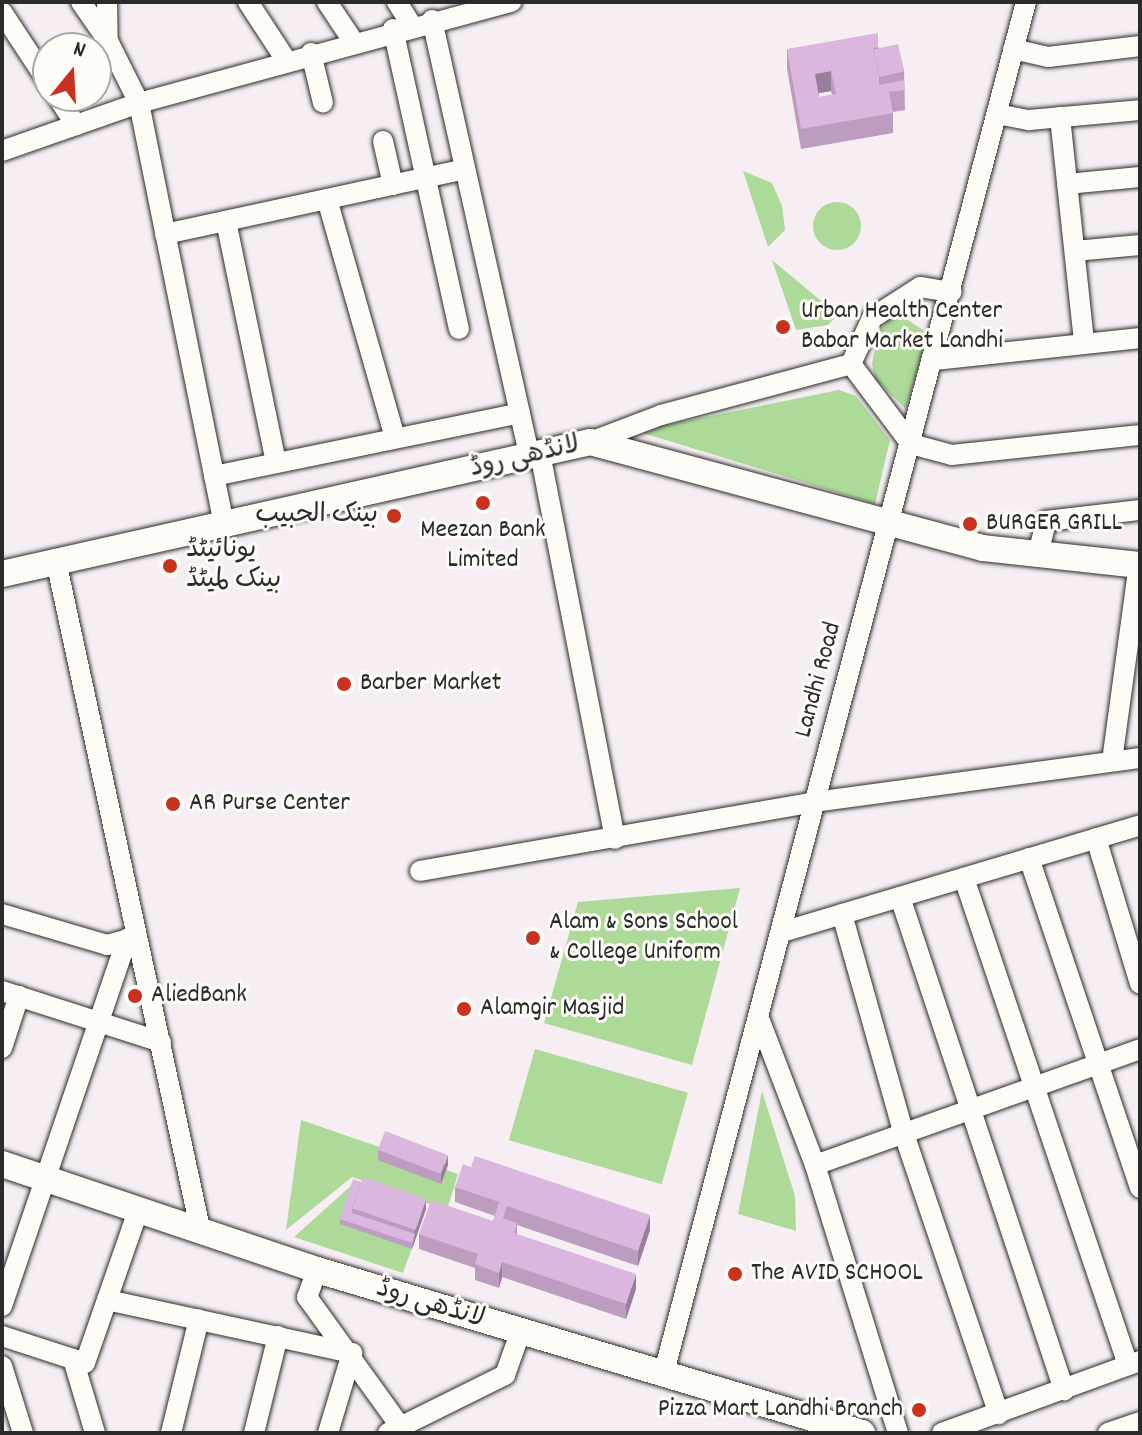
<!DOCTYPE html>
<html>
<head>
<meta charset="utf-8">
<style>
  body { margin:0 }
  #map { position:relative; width:1142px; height:1435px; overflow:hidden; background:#f6eef2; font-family:Dekko,"Playpen Sans Arabic",sans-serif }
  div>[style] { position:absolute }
  .green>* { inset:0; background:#adda99; transform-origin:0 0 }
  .round { border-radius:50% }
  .roads { filter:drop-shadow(0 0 2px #2b2b2b) drop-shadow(0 0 2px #2b2b2b) }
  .minor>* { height:20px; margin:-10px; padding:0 10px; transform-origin:10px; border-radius:10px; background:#fdfcf7 }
  .major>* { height:26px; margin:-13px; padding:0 13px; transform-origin:13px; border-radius:13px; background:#fdfcf7 }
  .wall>* { inset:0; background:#bc9dc0 }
  .shaded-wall>* { inset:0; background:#997f9c }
  .building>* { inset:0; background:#dbb6df; transform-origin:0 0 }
  .dots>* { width:22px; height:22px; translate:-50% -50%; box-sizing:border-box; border:4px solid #fdfcf7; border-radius:50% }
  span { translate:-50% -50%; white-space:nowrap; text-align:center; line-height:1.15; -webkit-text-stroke:6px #fdfcf7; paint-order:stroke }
  .poi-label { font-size:26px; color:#2b2b2b }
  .left { translate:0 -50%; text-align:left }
  .right { translate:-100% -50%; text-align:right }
  .street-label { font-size:26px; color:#2b2b2b }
  .frame { position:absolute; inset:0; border:4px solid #2b2b2b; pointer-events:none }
  .north { position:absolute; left:32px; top:32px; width:80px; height:80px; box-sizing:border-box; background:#fdfcf7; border:2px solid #a9a8a5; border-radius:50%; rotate:18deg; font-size:22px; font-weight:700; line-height:32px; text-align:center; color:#2b2b2b }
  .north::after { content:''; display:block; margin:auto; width:28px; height:36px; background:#c8321e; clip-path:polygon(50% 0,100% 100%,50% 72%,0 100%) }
</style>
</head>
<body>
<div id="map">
  <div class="green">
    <div style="clip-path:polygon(743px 171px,772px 183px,782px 206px,785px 230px,768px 247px)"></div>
    <div class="round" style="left:813px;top:202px;width:48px;height:48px"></div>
    <div style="clip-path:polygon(772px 260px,838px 315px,828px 325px,796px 330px)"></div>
    <div style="clip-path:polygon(895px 312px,928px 333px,906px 409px,875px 379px,872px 364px,878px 333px)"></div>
    <div style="clip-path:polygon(839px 390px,856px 396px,890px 440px,875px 504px,636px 431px)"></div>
    <div style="clip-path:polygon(740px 888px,692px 1065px,544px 1023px,578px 902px)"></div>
    <div style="left:535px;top:1049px;width:159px;height:95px;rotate:16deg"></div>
    <div style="clip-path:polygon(762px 1091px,795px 1196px,796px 1231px,738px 1214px)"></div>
    <div style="clip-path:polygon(301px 1120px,458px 1174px,447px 1210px,352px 1177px,286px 1230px)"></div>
    <div style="clip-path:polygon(353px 1184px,426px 1209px,403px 1273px,294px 1237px)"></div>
  </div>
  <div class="roads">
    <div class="minor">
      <div style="left:81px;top:2px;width:47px;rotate:55.3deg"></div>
      <div style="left:107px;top:2px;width:39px;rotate:89deg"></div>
      <div style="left:108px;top:41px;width:69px;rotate:63.4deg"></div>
      <div style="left:139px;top:103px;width:430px;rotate:78.6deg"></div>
      <div style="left:248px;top:2px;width:69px;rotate:56.8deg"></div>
      <div style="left:327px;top:2px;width:47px;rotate:56.3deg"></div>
      <div style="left:397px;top:2px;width:26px;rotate:58deg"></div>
      <div style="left:2px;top:12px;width:84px;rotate:56.7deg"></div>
      <div style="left:432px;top:20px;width:448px;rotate:77.4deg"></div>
      <div style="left:393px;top:29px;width:307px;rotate:77.6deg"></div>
      <div style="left:1013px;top:49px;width:36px;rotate:13deg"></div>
      <div style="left:1048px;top:57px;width:93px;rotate:-6.8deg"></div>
      <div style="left:311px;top:53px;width:51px;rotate:76.5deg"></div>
      <div style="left:57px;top:96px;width:35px;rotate:57deg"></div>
      <div style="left:997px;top:114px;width:33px;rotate:11deg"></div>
      <div style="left:1029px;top:120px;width:111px;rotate:-5.1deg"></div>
      <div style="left:1060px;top:117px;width:226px;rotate:83.9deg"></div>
      <div style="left:383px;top:141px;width:45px;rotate:77.2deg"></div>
      <div style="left:2px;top:151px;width:145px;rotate:-19.3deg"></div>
      <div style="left:139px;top:103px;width:386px;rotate:-15.2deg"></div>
      <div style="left:1067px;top:184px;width:73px;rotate:-5.5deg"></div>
      <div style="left:327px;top:199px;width:248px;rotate:74.1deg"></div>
      <div style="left:226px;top:221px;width:247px;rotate:78.3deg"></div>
      <div style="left:165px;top:234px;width:307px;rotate:-12.2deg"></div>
      <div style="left:1075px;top:251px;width:65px;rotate:-5.3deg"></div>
      <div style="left:935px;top:360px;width:206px;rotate:-6.1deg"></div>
      <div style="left:851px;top:364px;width:100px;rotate:53.1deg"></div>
      <div style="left:911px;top:444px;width:42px;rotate:15deg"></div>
      <div style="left:952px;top:455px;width:189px;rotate:-6.1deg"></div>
      <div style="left:590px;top:442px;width:76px;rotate:-20.8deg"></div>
      <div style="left:661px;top:415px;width:197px;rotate:-15deg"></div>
      <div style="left:851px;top:364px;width:51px;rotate:-65.5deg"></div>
      <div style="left:872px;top:318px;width:57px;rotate:-32.9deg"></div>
      <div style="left:920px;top:287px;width:32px;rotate:9deg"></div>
      <div style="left:540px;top:453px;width:393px;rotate:79deg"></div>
      <div style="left:214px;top:476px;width:312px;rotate:-11.6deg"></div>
      <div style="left:1038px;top:554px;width:34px;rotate:-76deg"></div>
      <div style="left:1046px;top:521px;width:95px;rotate:-6.7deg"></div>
      <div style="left:56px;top:561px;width:687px;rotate:77.82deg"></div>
      <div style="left:1112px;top:761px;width:198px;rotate:-82.2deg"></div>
      <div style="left:1096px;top:838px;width:152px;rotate:73.2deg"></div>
      <div style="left:1029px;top:858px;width:348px;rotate:71.4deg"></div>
      <div style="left:420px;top:871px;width:400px;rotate:-9.9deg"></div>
      <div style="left:814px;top:802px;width:329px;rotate:-7.7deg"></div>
      <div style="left:964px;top:878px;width:514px;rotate:71.39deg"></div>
      <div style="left:900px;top:897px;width:520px;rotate:71.6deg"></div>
      <div style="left:2px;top:914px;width:109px;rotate:16.4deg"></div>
      <div style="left:107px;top:945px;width:30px;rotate:-15deg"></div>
      <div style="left:842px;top:914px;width:225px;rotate:74.3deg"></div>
      <div style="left:903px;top:1131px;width:299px;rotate:71.3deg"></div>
      <div style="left:782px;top:932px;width:374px;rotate:-16.6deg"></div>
      <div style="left:2px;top:991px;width:167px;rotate:17.8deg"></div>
      <div style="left:760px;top:1021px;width:154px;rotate:69.1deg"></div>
      <div style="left:815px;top:1165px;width:281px;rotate:72.8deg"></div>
      <div style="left:2px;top:1048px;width:55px;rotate:-71.9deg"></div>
      <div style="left:815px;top:1165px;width:345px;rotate:-19.6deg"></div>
      <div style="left:317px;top:1270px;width:29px;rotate:110deg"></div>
      <div style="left:307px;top:1297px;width:168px;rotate:54.2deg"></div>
      <div style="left:107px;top:1300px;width:251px;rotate:12.2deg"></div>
      <div style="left:352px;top:1353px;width:84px;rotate:106.7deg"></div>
      <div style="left:2px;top:1306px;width:388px;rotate:-71.2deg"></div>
      <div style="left:2px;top:1336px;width:87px;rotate:18deg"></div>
      <div style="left:85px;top:1363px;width:161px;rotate:-70.8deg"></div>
      <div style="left:73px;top:1359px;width:77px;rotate:73.4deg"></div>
      <div style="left:2px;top:1366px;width:70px;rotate:72.6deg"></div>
      <div style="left:664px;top:1372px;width:1417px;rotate:-75.2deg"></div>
      <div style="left:171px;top:1433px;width:117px;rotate:-76.2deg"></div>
      <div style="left:254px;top:1433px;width:100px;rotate:-76.1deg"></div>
      <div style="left:388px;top:1433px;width:131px;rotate:-26.4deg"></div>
      <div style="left:505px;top:1375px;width:45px;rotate:-70.3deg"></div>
      <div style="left:942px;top:1433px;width:211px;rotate:-20deg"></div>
      <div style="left:1108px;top:1433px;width:34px;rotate:-19deg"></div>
    </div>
    <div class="major">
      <div style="left:2px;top:574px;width:603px;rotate:-12.65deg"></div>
      <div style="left:590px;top:442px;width:407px;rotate:15.1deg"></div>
      <div style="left:983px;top:548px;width:158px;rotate:6.2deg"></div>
      <div style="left:2px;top:1164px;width:332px;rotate:18.6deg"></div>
      <div style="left:317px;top:1270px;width:569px;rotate:16.65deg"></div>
    </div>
  </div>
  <div class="wall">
    <div style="clip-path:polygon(evenodd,878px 47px,904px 71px,905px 110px,893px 112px,893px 133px,801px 149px,787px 69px,787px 49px,878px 47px,831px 91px,832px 95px,819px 97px,819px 93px,831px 91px)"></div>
    <div style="clip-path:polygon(378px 1150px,448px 1165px,441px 1184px,378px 1160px)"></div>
    <div style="clip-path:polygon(361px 1182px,426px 1209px,412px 1249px,340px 1224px,340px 1219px)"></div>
    <div style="clip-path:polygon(455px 1187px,650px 1230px,638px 1266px,517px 1225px,517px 1234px,636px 1289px,626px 1319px,502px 1277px,499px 1288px,475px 1280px,475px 1268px,419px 1249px,419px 1234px,493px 1221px,495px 1216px,455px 1202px)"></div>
  </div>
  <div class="shaded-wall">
    <div style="clip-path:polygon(831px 71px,831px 91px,815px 94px,815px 74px)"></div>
    <div style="clip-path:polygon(448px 1155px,448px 1165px,441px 1184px,441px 1174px)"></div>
    <div style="clip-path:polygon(426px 1199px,426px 1209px,412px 1249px,415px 1229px)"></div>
    <div style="clip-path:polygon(650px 1215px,650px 1230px,638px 1266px,638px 1251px)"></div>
    <div style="clip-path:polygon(502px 1262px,502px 1277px,499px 1288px,499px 1273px)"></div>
    <div style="clip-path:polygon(636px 1274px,636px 1289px,626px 1319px,626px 1304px)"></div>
  </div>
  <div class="building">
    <div style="clip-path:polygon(evenodd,878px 33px,878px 47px,873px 48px,879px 75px,879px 85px,904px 80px,905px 90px,889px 92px,893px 113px,801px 129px,787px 49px,878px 33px,831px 71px,836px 94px,819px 97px,815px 74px,831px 71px)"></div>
    <div style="left:898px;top:44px;width:28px;height:25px;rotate:77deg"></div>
    <div style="left:385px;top:1131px;width:67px;height:20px;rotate:21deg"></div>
    <div style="clip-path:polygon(475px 1156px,650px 1215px,638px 1251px,507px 1206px,503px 1218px,517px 1223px,514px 1233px,636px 1274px,626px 1304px,502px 1262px,499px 1273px,475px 1264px,478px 1254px,419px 1234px,431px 1200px,493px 1221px,499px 1202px,455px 1187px,463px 1164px,471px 1167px)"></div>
    <div style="left:363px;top:1177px;width:67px;height:33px;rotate:19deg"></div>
    <div style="clip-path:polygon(353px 1179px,361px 1182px,352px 1208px,352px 1213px,415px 1234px,412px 1243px,340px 1219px)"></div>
  </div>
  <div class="dots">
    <div style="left:783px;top:327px;background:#c8321e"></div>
    <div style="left:483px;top:503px;background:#c8321e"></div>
    <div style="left:394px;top:516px;background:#c8321e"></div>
    <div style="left:970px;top:524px;background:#c8321e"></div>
    <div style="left:170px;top:566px;background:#c8321e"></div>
    <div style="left:344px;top:684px;background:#c8321e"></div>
    <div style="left:173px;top:804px;background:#c8321e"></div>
    <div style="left:533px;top:938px;background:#c8321e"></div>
    <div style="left:135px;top:996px;background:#c8321e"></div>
    <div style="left:464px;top:1009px;background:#c8321e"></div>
    <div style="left:735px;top:1274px;background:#c8321e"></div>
    <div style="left:919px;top:1410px;background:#c8321e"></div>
  </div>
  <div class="poi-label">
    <span class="left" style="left:801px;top:327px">Urban Health Center<br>Babar Market Landhi</span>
    <span class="right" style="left:378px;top:516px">بينک الحبيب</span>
    <span class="left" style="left:986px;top:524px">BURGER GRILL</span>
    <span style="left:483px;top:546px">Meezan Bank<br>Limited</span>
    <span class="left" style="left:186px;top:566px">یونائیٹڈ<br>بینک لمیٹڈ</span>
    <span class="left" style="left:360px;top:684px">Barber Market</span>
    <span class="left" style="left:189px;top:804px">AR Purse Center</span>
    <span class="left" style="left:549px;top:938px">Alam &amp; Sons School<br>&amp; College Uniform</span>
    <span class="left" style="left:151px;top:996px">AliedBank</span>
    <span class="left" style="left:480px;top:1009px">Alamgir Masjid</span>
    <span class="left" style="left:751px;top:1274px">The AVID SCHOOL</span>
    <span class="right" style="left:903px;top:1410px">Pizza Mart Landhi Branch</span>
  </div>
  <div class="street-label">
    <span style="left:525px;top:458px;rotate:-13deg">لانڈھی روڈ</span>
    <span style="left:819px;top:680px;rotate:-75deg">Landhi Road</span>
    <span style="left:430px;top:1305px;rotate:17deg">لانڈھی روڈ</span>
  </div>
  <div class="frame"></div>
  <div class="north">N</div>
</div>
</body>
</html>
